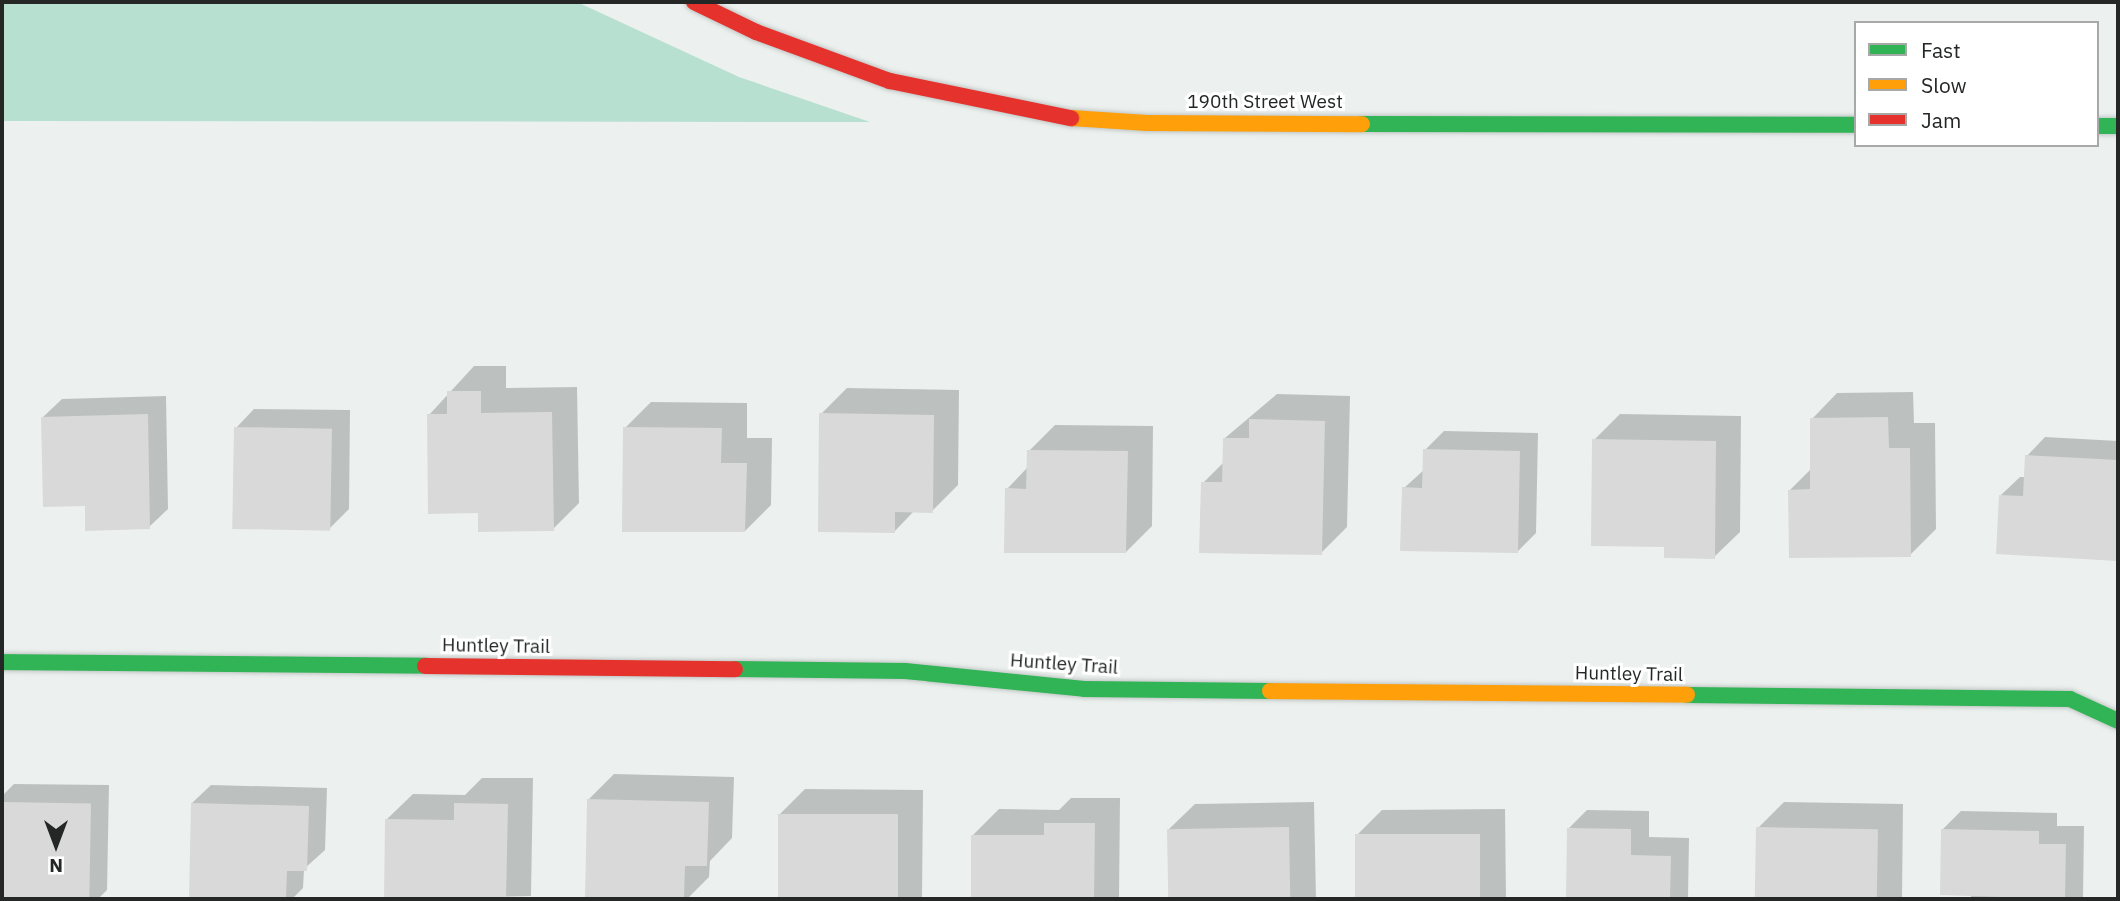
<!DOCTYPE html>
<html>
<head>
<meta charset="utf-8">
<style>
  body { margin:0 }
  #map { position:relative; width:2120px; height:901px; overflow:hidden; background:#ecf1ef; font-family:"IBM Plex Sans",sans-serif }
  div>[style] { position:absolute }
  .green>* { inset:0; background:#b7e0d1 }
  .shadow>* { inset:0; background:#0003 }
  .building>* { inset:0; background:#d8d9d8; transform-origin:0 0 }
  .roads { filter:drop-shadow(0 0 2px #c1c6c4) drop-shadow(0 0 2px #c1c6c4) }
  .fast>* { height:16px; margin:-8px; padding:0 8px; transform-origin:8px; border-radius:8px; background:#30b455 }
  .slow>* { height:16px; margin:-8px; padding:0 8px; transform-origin:8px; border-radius:8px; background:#ff9f0a }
  .jam>* { height:16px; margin:-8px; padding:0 8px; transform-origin:8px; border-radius:8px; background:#e5322d }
  span { translate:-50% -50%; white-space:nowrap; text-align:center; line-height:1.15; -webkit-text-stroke:6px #fff; paint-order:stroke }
  .street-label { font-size:19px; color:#242726 }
  .frame { position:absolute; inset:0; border:4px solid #242726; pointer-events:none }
  .legend { position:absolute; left:1854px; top:21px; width:245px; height:126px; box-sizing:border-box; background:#fff; border:2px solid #a7a9a8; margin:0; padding:9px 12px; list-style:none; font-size:21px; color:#242726 }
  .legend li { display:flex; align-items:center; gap:14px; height:35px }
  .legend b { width:35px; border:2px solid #a7a9a8 }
  .north { position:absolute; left:21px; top:810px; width:70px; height:70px; -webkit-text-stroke:5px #fff; paint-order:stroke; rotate:180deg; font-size:19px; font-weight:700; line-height:28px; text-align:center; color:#242726 }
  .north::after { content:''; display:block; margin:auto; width:24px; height:32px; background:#242726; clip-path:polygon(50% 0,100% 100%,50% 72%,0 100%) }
</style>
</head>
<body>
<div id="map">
  <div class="green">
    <div style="clip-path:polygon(2px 2px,577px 2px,739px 77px,870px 122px,2px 121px)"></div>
  </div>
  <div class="shadow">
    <div style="clip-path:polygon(474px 366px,506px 366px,506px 388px,577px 387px,579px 503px,553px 529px,479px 511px,429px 415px)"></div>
    <div style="clip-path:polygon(847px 388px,959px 390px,958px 485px,932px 511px,914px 511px,894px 532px,821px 414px)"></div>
    <div style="clip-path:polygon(1913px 392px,1914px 423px,1935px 423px,1936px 529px,1910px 555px,1790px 490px,1812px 468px,1812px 419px,1837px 393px)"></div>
    <div style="clip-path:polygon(1277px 394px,1350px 396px,1347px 527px,1321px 553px,1203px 483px,1224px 462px,1225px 438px)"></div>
    <div style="clip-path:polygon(166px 396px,168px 509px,149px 527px,86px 504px,43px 417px,62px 399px)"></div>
    <div style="clip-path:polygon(651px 402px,747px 403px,747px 438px,772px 438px,771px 505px,745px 531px,625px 428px)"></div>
    <div style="clip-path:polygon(254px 409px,350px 410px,349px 509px,330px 528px,236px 428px)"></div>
    <div style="clip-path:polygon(1620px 414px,1741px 416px,1740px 532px,1714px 557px,1665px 545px,1594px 440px)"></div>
    <div style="clip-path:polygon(1055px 425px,1153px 426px,1152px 526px,1126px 552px,1007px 489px,1028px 467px,1029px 451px)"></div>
    <div style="clip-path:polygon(1444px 431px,1538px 433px,1536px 533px,1517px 552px,1404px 488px,1425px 469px,1425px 450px)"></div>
    <div style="clip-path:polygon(2045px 437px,2118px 441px,2116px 559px,2001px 495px,2020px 477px,2026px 477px,2027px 456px)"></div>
    <div style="clip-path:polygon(614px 774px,734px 777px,732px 838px,710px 861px,709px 877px,687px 899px,587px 899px,588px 800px)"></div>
    <div style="clip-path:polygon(482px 778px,533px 778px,531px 896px,386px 899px,387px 819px,413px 794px,465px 795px)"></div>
    <div style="clip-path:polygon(14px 784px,109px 785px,107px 890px,98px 899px,2px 899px,2px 796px)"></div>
    <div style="clip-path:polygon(211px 785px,327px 788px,325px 850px,304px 869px,303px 888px,292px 899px,190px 899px,192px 803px)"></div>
    <div style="clip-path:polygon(805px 789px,923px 790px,922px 899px,779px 899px,780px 814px)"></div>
    <div style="clip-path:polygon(1071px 798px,1120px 798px,1119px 899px,972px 899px,973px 835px,999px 809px,1059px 810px)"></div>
    <div style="clip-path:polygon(1314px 802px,1316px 899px,1192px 899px,1169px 829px,1195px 804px)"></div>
    <div style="clip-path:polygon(1784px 802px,1903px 804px,1902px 899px,1779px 899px,1758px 828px)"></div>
    <div style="clip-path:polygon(1505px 809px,1506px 899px,1357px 899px,1356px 836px,1382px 810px)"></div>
    <div style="clip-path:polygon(1587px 810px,1649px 811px,1649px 837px,1689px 838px,1688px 899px,1567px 899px,1568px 829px)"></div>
    <div style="clip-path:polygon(1961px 811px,2057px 813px,2057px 826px,2084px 826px,2083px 899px,1972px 899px,1943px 829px)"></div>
  </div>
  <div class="building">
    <div style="clip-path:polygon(447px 391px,481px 391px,481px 413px,552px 412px,554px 531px,478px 532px,478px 513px,428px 514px,427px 414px,447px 414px)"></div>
    <div style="clip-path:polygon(819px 413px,934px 415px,933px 513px,895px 512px,895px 533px,818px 532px)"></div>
    <div style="clip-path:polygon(148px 414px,150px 529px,85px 531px,85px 506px,43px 507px,41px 417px)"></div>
    <div style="clip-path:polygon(1888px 417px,1889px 448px,1910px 448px,1911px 557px,1789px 558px,1788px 490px,1810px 489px,1810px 418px)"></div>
    <div style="clip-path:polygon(1249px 419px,1325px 421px,1322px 555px,1199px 553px,1201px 482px,1222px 482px,1223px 438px,1249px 438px)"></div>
    <div style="left:234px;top:427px;width:98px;height:102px;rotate:1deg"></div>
    <div style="clip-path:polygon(623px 427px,722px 428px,721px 463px,747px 463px,745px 532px,622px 532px)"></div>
    <div style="clip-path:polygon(1592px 439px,1716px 441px,1715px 559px,1664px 558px,1664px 547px,1591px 546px)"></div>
    <div style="clip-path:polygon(1423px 449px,1520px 451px,1518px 553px,1400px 551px,1402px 487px,1422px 488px)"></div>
    <div style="clip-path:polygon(1027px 450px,1128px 451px,1126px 553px,1004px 553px,1005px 488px,1026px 489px)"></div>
    <div style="clip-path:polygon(2025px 455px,2118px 460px,2117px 561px,1996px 554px,1999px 495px,2023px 496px)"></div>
    <div style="clip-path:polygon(587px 799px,709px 802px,707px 866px,685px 866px,684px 899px,585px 899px)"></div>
    <div style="left:2px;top:802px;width:89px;height:97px;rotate:1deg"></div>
    <div style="clip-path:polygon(191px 803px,309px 806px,307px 871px,287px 871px,286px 899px,189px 899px)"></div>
    <div style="clip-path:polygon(454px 803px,508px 804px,506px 899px,384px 899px,385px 819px,454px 820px)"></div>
    <div style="left:778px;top:814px;width:120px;height:85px"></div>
    <div style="clip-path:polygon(1044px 823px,1095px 823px,1094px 899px,971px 899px,971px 835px,1044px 835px)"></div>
    <div style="left:1289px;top:827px;width:72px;height:122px;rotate:89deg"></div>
    <div style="left:1756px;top:827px;width:122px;height:71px;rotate:1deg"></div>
    <div style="clip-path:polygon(1567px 828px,1631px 829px,1631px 855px,1671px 856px,1670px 899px,1566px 899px)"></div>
    <div style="clip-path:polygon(1941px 829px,2039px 831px,2039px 844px,2066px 844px,2065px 899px,1940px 895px)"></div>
    <div style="left:1480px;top:834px;width:65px;height:125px;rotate:90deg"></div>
  </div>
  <div class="roads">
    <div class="fast">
      <div style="left:1362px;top:124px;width:494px;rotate:0.1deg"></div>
      <div style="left:2097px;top:126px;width:21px"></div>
      <div style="left:2px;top:662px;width:423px;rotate:0.5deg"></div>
      <div style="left:735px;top:669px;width:170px;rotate:0.7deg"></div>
      <div style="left:905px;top:671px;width:180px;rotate:5.7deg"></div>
      <div style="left:1084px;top:689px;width:186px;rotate:0.6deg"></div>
      <div style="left:1687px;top:695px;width:383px;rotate:0.6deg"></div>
      <div style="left:2070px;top:699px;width:53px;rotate:24.6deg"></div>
    </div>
    <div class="slow">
      <div style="left:1071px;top:118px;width:76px;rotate:3.8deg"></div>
      <div style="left:1147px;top:123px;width:215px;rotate:0.3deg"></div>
      <div style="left:1270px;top:691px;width:417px;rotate:0.5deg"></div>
    </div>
    <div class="jam">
      <div style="left:694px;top:2px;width:69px;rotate:25.8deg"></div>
      <div style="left:756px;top:32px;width:143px;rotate:20.1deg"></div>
      <div style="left:890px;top:81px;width:185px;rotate:11.6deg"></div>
      <div style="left:425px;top:666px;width:310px;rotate:0.6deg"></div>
    </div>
  </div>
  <div class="street-label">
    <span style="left:1265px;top:102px">190th Street West</span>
    <span style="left:496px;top:646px;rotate:1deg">Huntley Trail</span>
    <span style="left:1064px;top:664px;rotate:4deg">Huntley Trail</span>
    <span style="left:1629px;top:674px;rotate:1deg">Huntley Trail</span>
  </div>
  <div class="frame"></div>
  <ul class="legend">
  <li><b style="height:9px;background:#30b455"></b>Fast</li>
  <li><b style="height:9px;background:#ff9f0a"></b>Slow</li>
  <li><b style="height:9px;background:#e5322d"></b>Jam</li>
  </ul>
  <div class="north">N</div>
</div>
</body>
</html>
